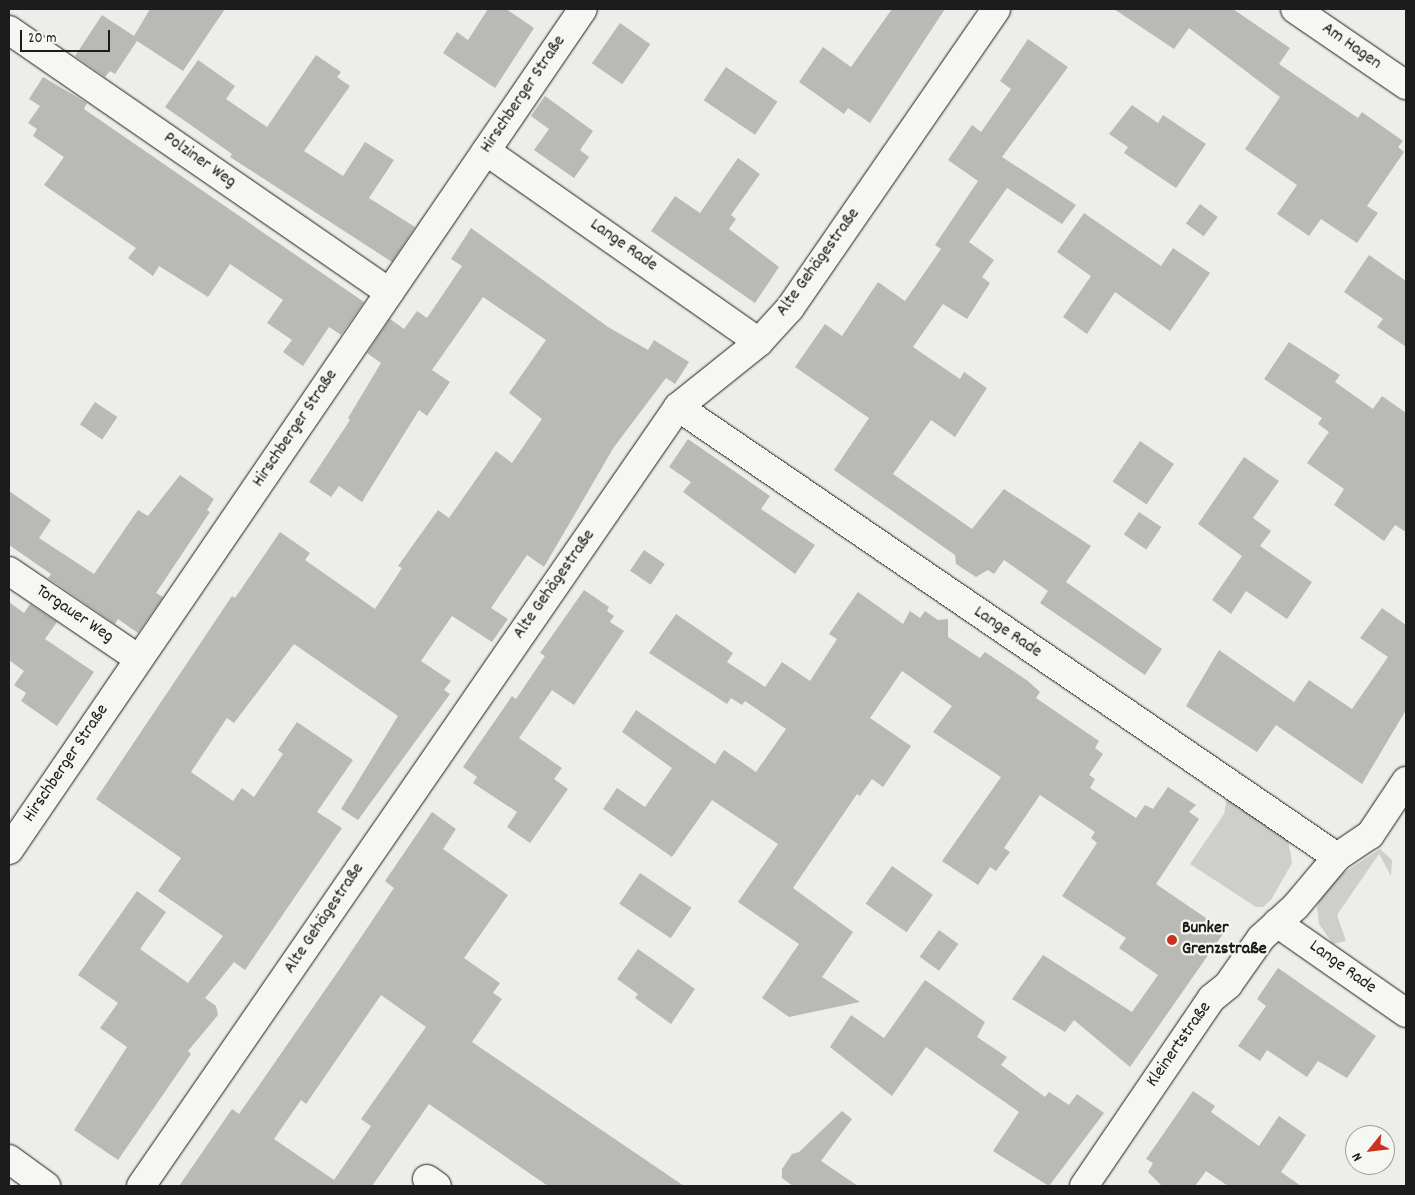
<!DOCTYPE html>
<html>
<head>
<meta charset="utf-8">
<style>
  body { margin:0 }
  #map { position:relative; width:1415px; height:1195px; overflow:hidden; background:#edede9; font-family:Dekko,sans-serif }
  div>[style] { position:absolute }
  .green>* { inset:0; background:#cececb }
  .building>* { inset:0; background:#b9b9b6; transform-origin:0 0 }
  .roads { filter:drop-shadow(0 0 1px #1c1c1c) drop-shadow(0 0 1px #1c1c1c) }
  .street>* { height:28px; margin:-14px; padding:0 14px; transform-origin:14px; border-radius:14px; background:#f6f6f2 }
  .secondary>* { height:28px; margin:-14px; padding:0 14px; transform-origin:14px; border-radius:14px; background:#f6f6f2 }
  .dots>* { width:14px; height:14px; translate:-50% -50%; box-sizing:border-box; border:2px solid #f6f6f2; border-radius:50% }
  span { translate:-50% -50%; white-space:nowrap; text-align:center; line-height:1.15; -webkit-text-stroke:4.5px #f6f6f2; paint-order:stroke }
  .street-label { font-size:18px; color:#1c1c1c }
  .poi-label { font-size:18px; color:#1c1c1c; font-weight:700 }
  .left { translate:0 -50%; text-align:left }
  .frame { position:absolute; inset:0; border:10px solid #1c1c1c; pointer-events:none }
  .north { position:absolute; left:1345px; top:1125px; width:50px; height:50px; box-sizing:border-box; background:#f6f6f2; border:1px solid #9f9f9c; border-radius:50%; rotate:241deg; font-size:14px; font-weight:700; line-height:20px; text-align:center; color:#1c1c1c }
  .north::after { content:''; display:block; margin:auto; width:18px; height:22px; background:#c8321e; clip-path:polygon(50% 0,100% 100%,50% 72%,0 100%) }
  .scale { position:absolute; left:20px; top:30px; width:90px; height:22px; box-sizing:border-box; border:2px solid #1c1c1c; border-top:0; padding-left:6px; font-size:15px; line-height:18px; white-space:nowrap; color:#1c1c1c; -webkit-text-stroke:4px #f6f6f2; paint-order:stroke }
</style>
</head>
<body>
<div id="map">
  <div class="green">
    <div style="clip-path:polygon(1227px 797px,1288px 839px,1292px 863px,1271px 900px,1263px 907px,1256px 907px,1190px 864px,1224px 814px)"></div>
    <div style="clip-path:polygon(1380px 849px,1392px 860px,1391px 876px,1379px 854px,1337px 915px,1346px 941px,1333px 944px,1319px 924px,1317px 907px,1320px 897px,1333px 880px)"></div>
  </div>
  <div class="building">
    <div style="clip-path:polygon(150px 9px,225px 9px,183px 71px,137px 41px,115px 74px,110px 71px,105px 77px,75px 56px,102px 15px,134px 36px)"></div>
    <div style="clip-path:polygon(488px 9px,506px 9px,534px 28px,495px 88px,443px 53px,457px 32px,468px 40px)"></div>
    <div style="clip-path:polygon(892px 9px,945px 9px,870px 123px,848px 108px,844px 114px,799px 82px,823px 47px,851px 67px)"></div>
    <div style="clip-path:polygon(1114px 9px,1233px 9px,1290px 48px,1279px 64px,1358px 118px,1362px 112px,1403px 141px,1398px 147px,1404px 152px,1367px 206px,1378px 213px,1357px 243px,1321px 219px,1309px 236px,1277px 214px,1297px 185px,1245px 149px,1280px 97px,1189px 28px,1174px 49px)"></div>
    <div style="left:620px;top:23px;width:37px;height:49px;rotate:35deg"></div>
    <div style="clip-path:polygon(1028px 39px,1068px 67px,1002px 157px,1076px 205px,1062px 224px,1007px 188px,969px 242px,994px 260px,982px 277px,990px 283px,967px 319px,943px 304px,913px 347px,960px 379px,964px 372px,987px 388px,955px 437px,931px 420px,893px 474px,972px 529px,1004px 489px,1091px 546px,1066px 582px,1162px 649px,1145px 675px,1040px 603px,1048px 591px,1004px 560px,994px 574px,988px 570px,976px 577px,956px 564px,955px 555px,834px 470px,869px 418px,795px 367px,825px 324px,842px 336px,878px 282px,905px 301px,941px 249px,935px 245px,978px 181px,948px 160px,972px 125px,981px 132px,1011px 89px,1000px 81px)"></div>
    <div style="clip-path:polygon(316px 55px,341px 72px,337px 77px,350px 86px,304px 151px,343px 176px,365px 142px,394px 160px,369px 198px,415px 227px,392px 262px,230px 157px,232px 154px,165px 107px,198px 60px,235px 86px,226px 99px,267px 127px)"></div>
    <div style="left:726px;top:67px;width:62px;height:40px;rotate:34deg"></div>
    <div style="clip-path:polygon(43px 77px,87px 103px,84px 109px,364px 302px,341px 335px,329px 327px,303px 366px,283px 352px,292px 340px,267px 323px,283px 300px,230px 264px,208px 297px,159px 266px,153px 276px,128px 258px,136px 248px,44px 185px,64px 157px,33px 136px,37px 129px,28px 123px,40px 106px,29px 99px)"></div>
    <div style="clip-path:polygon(545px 96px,593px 131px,580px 150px,589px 157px,574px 178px,534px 150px,549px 129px,531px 116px)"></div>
    <div style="clip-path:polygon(1132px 105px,1158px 123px,1163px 115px,1206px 144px,1176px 188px,1124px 153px,1128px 147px,1109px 134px)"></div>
    <div style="clip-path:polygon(738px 158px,760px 174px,731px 215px,736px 219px,729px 229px,779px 267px,755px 303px,651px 231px,675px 196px,700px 213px)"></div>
    <div style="left:1200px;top:204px;width:22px;height:24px;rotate:36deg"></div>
    <div style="clip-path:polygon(1084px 213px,1161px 266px,1173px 248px,1210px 273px,1170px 331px,1115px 292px,1087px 334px,1063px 317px,1091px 276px,1057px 252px)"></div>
    <div style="clip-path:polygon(471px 228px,608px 327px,648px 350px,654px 340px,689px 362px,675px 384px,666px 378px,614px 447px,544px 567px,527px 555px,491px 608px,508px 619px,492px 642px,452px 616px,421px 661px,451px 681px,444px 690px,450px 694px,358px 820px,341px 809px,398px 716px,294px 644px,234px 723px,227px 718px,191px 772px,233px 801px,242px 788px,254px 797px,283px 754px,278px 750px,297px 722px,353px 760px,317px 812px,342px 828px,245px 970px,234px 962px,205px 998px,216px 1006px,218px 1015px,188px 1051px,191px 1054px,118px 1160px,74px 1130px,127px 1047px,100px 1028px,118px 1003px,78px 975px,137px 891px,166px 912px,140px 949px,188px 983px,223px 936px,158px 891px,181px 858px,96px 799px,232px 596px,235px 598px,280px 532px,310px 553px,305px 560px,375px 609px,402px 568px,398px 566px,438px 510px,449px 518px,496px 451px,512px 463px,542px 419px,509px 393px,546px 340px,483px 297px,432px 370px,450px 382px,427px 416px,419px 410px,362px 502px,339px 486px,331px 497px,309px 482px,350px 420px,348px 418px,381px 363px,367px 353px,390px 319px,404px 329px,417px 311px,427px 318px,462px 266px,451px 259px)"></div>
    <div style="clip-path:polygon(1369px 255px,1406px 281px,1406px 347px,1377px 327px,1383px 319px,1344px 292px)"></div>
    <div style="clip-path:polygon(1289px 342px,1340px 375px,1335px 382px,1373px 409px,1382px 396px,1406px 413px,1406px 532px,1395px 525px,1384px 541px,1334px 505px,1344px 489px,1307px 463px,1329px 432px,1318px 424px,1322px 418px,1264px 379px)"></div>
    <div style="left:95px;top:402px;width:27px;height:27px;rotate:34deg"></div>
    <div style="clip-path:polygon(688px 439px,770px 496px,761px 509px,815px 545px,795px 574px,683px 492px,691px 482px,669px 467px)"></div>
    <div style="left:1140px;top:441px;width:41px;height:49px;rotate:34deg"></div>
    <div style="clip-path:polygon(1244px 457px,1279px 481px,1253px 518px,1271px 531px,1260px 546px,1312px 582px,1287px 619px,1246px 591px,1231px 614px,1212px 600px,1242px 556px,1198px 524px)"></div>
    <div style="clip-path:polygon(180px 475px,214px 499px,207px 510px,210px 512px,156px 593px,163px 597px,138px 633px,118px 619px,115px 624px,48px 578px,51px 574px,9px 545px,9px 491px,51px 520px,39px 538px,94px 574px,138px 510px,148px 516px)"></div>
    <div style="left:1139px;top:512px;width:27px;height:27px;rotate:34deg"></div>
    <div style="left:644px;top:550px;width:25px;height:25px;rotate:34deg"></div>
    <div style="clip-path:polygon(584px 590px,609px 607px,607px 611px,614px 616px,610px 622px,624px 631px,574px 705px,552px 690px,519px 738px,562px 768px,554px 779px,568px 789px,530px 843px,507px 827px,517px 812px,473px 783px,477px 777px,463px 767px,512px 696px,516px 699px,545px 656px,540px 653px)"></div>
    <div style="clip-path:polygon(858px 592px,903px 624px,910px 611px,920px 618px,925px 611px,938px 620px,948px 619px,948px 637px,980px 658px,985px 652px,1028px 681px,1040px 692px,1036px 698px,1099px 741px,1095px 748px,1103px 754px,1089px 775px,1095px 779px,1090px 788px,1136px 818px,1145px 805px,1153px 809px,1168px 787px,1196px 805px,1189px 812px,1199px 819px,1156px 884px,1225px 931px,1130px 1067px,1074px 1020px,1065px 1032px,1012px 999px,1043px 955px,1132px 1012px,1158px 975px,1119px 948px,1126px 938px,1062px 896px,1097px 843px,1091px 838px,1095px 832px,1040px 795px,1004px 848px,1010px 852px,996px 871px,990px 867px,978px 885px,942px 861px,1001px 777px,933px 732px,952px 706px,902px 671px,870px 718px,911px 746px,883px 787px,872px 779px,860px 796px,857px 794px,793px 888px,853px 932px,822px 977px,860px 1002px,789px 1017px,762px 998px,799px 944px,738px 902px,778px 844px,712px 800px,672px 857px,603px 809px,617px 788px,645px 807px,672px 768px,622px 732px,636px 710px,715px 764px,724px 750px,756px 772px,786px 729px,745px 701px,742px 705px,731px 698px,727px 704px,649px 653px,676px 614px,733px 653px,727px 662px,765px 687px,782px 662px,810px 681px,837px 639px,829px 634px)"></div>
    <div style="clip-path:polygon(9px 602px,24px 613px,30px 604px,57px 622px,45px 639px,94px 672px,57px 726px,21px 701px,26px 693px,14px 685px,24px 671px,9px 660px)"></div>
    <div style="clip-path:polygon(1382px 608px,1406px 625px,1406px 710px,1362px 784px,1276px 725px,1257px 752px,1186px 706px,1219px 650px,1294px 702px,1309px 680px,1352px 709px,1388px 657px,1360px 638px)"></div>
    <div style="clip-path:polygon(evenodd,432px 812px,456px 829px,443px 849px,508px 895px,464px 958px,500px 983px,493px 993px,502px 999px,472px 1042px,684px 1186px,548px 1186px,429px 1104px,372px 1186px,179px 1186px,232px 1109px,239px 1114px,341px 967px,394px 888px,385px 881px,432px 812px,381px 995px,426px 1027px,361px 1119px,371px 1126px,334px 1180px,274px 1139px,301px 1100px,306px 1104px,381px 995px)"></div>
    <div style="left:892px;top:866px;width:50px;height:46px;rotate:35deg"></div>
    <div style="left:640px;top:873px;width:62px;height:37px;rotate:34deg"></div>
    <div style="left:939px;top:930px;width:24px;height:33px;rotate:36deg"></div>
    <div style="clip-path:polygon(638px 949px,695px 989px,671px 1024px,635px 998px,638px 994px,617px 979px)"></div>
    <div style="clip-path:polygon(1278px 968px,1376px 1036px,1347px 1078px,1318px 1061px,1307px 1077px,1267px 1050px,1260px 1061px,1238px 1046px,1266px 1006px,1257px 999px)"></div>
    <div style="clip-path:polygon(925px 980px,985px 1022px,977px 1037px,1007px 1057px,1001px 1065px,1045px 1097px,1049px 1092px,1069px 1105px,1077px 1094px,1104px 1113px,1049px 1186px,993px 1151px,1019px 1112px,926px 1047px,892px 1096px,830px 1047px,851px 1015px,884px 1038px)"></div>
    <div style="clip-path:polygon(1193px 1091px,1215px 1106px,1211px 1112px,1259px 1146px,1279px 1116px,1306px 1135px,1281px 1172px,1301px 1186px,1228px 1186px,1206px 1171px,1195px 1186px,1162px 1186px,1148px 1172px,1153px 1163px,1146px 1159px)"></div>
    <div style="clip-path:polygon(842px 1111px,852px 1119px,821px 1161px,858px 1186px,793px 1186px,782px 1178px,782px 1169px,792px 1154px,799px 1152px)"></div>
  </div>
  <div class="roads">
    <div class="street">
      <div style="left:1295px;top:9px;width:135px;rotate:34.4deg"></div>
      <div style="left:9px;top:30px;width:462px;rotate:34.6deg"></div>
      <div style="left:486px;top:151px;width:333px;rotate:35deg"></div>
      <div style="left:678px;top:407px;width:798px;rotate:34.33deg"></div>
      <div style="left:9px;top:571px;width:157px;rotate:34.1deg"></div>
      <div style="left:9px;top:850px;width:1018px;rotate:-55.69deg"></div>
      <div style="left:1277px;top:923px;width:157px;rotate:34.9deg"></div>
      <div style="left:427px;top:1179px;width:12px;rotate:35deg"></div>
      <div style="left:141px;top:1186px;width:946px;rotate:-55.42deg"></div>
      <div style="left:678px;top:407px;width:104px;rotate:-38.7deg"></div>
      <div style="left:759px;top:342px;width:46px;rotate:-47.6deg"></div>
      <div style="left:790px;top:308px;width:363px;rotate:-55.4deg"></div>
      <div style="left:1084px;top:1186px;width:227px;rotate:-55.8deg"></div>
      <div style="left:1212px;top:998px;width:21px;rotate:-39deg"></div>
      <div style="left:1228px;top:985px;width:57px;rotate:-54.9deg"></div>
      <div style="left:1261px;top:938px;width:47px;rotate:-42.4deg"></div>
      <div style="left:1296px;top:906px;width:64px;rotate:-50.1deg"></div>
      <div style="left:1337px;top:857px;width:40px;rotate:-34deg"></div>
      <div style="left:1370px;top:835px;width:65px;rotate:-56.3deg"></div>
    </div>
    <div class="secondary">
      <div style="left:9px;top:1159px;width:46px;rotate:36.1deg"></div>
    </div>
  </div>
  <div class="dots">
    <div style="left:1172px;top:940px;background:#c8321e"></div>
  </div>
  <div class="street-label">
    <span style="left:1351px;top:47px;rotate:35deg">Am Hagen</span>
    <span style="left:524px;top:95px;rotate:-56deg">Hirschberger Straße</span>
    <span style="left:199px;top:161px;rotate:35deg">Polziner Weg</span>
    <span style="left:623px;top:246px;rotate:35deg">Lange Rade</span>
    <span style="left:819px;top:263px;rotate:-54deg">Alte Gehägestraße</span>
    <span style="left:296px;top:429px;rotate:-56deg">Hirschberger Straße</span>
    <span style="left:555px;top:585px;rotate:-55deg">Alte Gehägestraße</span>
    <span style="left:74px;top:615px;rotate:34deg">Torgauer Weg</span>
    <span style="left:1007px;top:633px;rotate:34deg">Lange Rade</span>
    <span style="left:67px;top:764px;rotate:-56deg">Hirschberger Straße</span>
    <span style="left:325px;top:919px;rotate:-56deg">Alte Gehägestraße</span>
    <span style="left:1342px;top:968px;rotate:36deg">Lange Rade</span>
    <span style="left:1180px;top:1045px;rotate:-55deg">Kleinertstraße</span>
  </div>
  <div class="poi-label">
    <span class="left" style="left:1182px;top:940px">Bunker<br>Grenzstraße</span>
  </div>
  <div class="frame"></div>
  <div class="north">N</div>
  <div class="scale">20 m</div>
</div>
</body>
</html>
